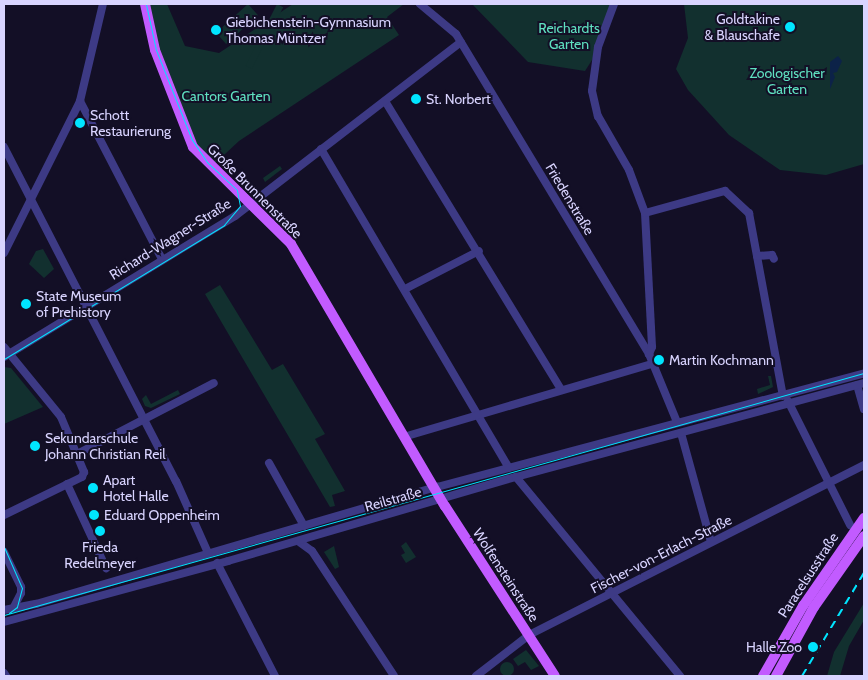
<!DOCTYPE html>
<html>
<head>
<meta charset="utf-8">
<style>
  body { margin:0 }
  #map { position:relative; width:868px; height:680px; overflow:hidden; background:#130f26; font-family:Cabin,sans-serif }
  div>[style] { position:absolute }
  .green>* { inset:0; background:#12302f; transform-origin:0 0 }
  .round { border-radius:50% }
  .water>* { inset:0; background:#0c2248 }
  .minor>* { height:8px; margin:-4px; padding:0 4px; transform-origin:4px; border-radius:4px; background:#3d3a85 }
  .major>* { height:10px; margin:-5px; padding:0 5px; transform-origin:5px; border-radius:5px; background:#c25bff }
  .tram>* { height:1px; margin:-0.5px; padding:0 0.5px; transform-origin:0.5px; border-radius:0.5px; background:#00e5ff }
  .rail>* { height:2px; margin-top:-1px; transform-origin:0; background:repeating-linear-gradient(90deg,#00e5ff 0 8px,transparent 0 14px) }
  .dots>* { width:14px; height:14px; translate:-50% -50%; box-sizing:border-box; border:2px solid #130f26; border-radius:50% }
  span { translate:-50% -50%; white-space:nowrap; text-align:center; line-height:1.15; -webkit-text-stroke:4px #130f26; paint-order:stroke }
  .poi-label { font-size:14px; color:#d9d4ff }
  .right { translate:-100% -50%; text-align:right }
  .left { translate:0 -50%; text-align:left }
  .park-label { font-size:14px; color:#5fe0c0 }
  .street-label { font-size:14px; color:#d9d4ff }
  .frame { position:absolute; inset:0; border:5px solid #d9d4ff; pointer-events:none }
</style>
</head>
<body>
<div id="map">
  <div class="green">
    <div style="clip-path:polygon(147px 4px,167px 4px,185px 46px,219px 53px,293px 4px,404px 4px,387px 17px,399px 35px,239px 141px,211px 167px,195px 145px,157px 50px)"></div>
    <div style="left:248px;top:4px;width:15px;height:43px;rotate:48deg"></div>
    <div style="left:277px;top:4px;width:7px;height:69px;rotate:27deg"></div>
    <div style="clip-path:polygon(472px 4px,615px 4px,601px 46px,585px 71px,528px 62px)"></div>
    <div style="clip-path:polygon(684px 4px,864px 4px,864px 164px,826px 175px,780px 170px,729px 135px,688px 90px,676px 69px,688px 38px)"></div>
    <div style="clip-path:polygon(280px 166px,282px 169px,265px 182px,263px 178px)"></div>
    <div style="clip-path:polygon(43px 249px,54px 269px,44px 278px,29px 264px,36px 251px)"></div>
    <div style="clip-path:polygon(220px 285px,272px 370px,283px 364px,325px 434px,315px 439px,345px 491px,332px 495px,335px 506px,330px 507px,205px 294px)"></div>
    <div style="clip-path:polygon(4px 367px,11px 368px,43px 407px,4px 424px)"></div>
    <div style="clip-path:polygon(768px 376px,771px 376px,773px 387px,758px 394px,757px 389px,770px 385px)"></div>
    <div style="clip-path:polygon(178px 390px,180px 394px,151px 408px,145px 406px,142px 399px,146px 395px,151px 404px)"></div>
    <div style="clip-path:polygon(406px 542px,416px 557px,406px 563px,401px 555px,405px 553px,401px 546px)"></div>
    <div style="clip-path:polygon(334px 546px,339px 567px,335px 569px,324px 552px)"></div>
    <div style="clip-path:polygon(864px 603px,864px 620px,849px 646px,840px 676px,827px 676px,834px 652px)"></div>
    <div style="clip-path:polygon(526px 650px,539px 666px,531px 670px,525px 662px,518px 666px,513px 659px)"></div>
    <div class="round" style="left:500px;top:662px;width:14px;height:14px"></div>
  </div>
  <div class="water">
    <div style="clip-path:polygon(838px 56px,842px 61px,837px 72px,833px 73px,835px 77px,830px 89px,830px 62px)"></div>
  </div>
  <div class="minor">
    <div style="left:420px;top:4px;width:47px;rotate:39.8deg"></div>
    <div style="left:456px;top:34px;width:374px;rotate:58.9deg"></div>
    <div style="left:649px;top:354px;width:74px;rotate:67.6deg"></div>
    <div style="left:614px;top:4px;width:46px;rotate:110.4deg"></div>
    <div style="left:598px;top:47px;width:44px;rotate:97.8deg"></div>
    <div style="left:592px;top:91px;width:26px;rotate:77deg"></div>
    <div style="left:598px;top:116px;width:62px;rotate:60.1deg"></div>
    <div style="left:629px;top:170px;width:46px;rotate:69.6deg"></div>
    <div style="left:645px;top:213px;width:134px;rotate:87deg"></div>
    <div style="left:652px;top:347px;width:8px;rotate:113deg"></div>
    <div style="left:80px;top:101px;width:178px;rotate:62.6deg"></div>
    <div style="left:385px;top:101px;width:338px;rotate:58.6deg"></div>
    <div style="left:4px;top:147px;width:376px;rotate:62.8deg"></div>
    <div style="left:176px;top:481px;width:79px;rotate:66deg"></div>
    <div style="left:321px;top:149px;width:370px;rotate:59.5deg"></div>
    <div style="left:645px;top:213px;width:83px;rotate:-15.4deg"></div>
    <div style="left:725px;top:191px;width:33px;rotate:43deg"></div>
    <div style="left:749px;top:213px;width:186px;rotate:79.5deg"></div>
    <div style="left:4px;top:253px;width:170px;rotate:-63.4deg"></div>
    <div style="left:80px;top:101px;width:100px;rotate:-76.7deg"></div>
    <div style="left:757px;top:256px;width:15px;rotate:-4deg"></div>
    <div style="left:772px;top:255px;width:4px;rotate:63deg"></div>
    <div style="left:405px;top:289px;width:83px;rotate:-27.2deg"></div>
    <div style="left:4px;top:347px;width:90px;rotate:50.8deg"></div>
    <div style="left:61px;top:417px;width:60px;rotate:67.3deg"></div>
    <div style="left:84px;top:472px;width:5px;rotate:112deg"></div>
    <div style="left:82px;top:477px;width:87px;rotate:154deg"></div>
    <div style="left:4px;top:357px;width:271px;rotate:-31.4deg"></div>
    <div style="left:235px;top:216px;width:285px;rotate:-37.6deg"></div>
    <div style="left:857px;top:385px;width:25px;rotate:74deg"></div>
    <div style="left:788px;top:401px;width:139px;rotate:63.4deg"></div>
    <div style="left:681px;top:433px;width:113px;rotate:74.6deg"></div>
    <div style="left:407px;top:436px;width:254px;rotate:-16.4deg"></div>
    <div style="left:77px;top:454px;width:154px;rotate:-27.4deg"></div>
    <div style="left:269px;top:463px;width:72px;rotate:60.9deg"></div>
    <div style="left:516px;top:477px;width:258px;rotate:50.5deg"></div>
    <div style="left:67px;top:484px;width:93px;rotate:65.1deg"></div>
    <div style="left:298px;top:541px;width:17px;rotate:36deg"></div>
    <div style="left:312px;top:551px;width:149px;rotate:56.7deg"></div>
    <div style="left:4px;top:552px;width:39px;rotate:64deg"></div>
    <div style="left:21px;top:587px;width:6px;rotate:90deg"></div>
    <div style="left:21px;top:593px;width:16px;rotate:117deg"></div>
    <div style="left:217px;top:563px;width:127px;rotate:62.8deg"></div>
    <div style="left:4px;top:610px;width:33px;rotate:-11deg"></div>
    <div style="left:36px;top:604px;width:418px;rotate:-16.3deg"></div>
    <div style="left:437px;top:487px;width:442px;rotate:-14.9deg"></div>
    <div style="left:4px;top:622px;width:232px;rotate:-15.2deg"></div>
    <div style="left:228px;top:561px;width:300px;rotate:-16.3deg"></div>
    <div style="left:516px;top:477px;width:360px;rotate:-15.1deg"></div>
    <div style="left:4px;top:673px;width:4px;rotate:56deg"></div>
    <div style="left:476px;top:676px;width:67px;rotate:-37.7deg"></div>
    <div style="left:529px;top:635px;width:376px;rotate:-26.9deg"></div>
  </div>
  <div class="major">
    <div style="left:145px;top:4px;width:47px;rotate:77.7deg"></div>
    <div style="left:155px;top:50px;width:104px;rotate:68.6deg"></div>
    <div style="left:193px;top:147px;width:138px;rotate:44.7deg"></div>
    <div style="left:291px;top:244px;width:304px;rotate:59.6deg"></div>
    <div style="left:445px;top:506px;width:202px;rotate:57.1deg"></div>
    <div style="left:763px;top:676px;width:81px;rotate:-60.3deg"></div>
    <div style="left:803px;top:606px;width:107px;rotate:-55.3deg"></div>
    <div style="left:776px;top:676px;width:79px;rotate:-61.2deg"></div>
    <div style="left:814px;top:607px;width:87px;rotate:-54.8deg"></div>
  </div>
  <div class="tram">
    <div style="left:4px;top:359px;width:258px;rotate:-31.3deg"></div>
    <div style="left:224px;top:225px;width:25px;rotate:-50deg"></div>
    <div style="left:240px;top:206px;width:16px;rotate:-101deg"></div>
    <div style="left:237px;top:190px;width:41px;rotate:-137deg"></div>
    <div style="left:207px;top:162px;width:27px;rotate:-124deg"></div>
    <div style="left:192px;top:140px;width:97px;rotate:-111.8deg"></div>
    <div style="left:156px;top:50px;width:47px;rotate:-102.3deg"></div>
    <div style="left:4px;top:547px;width:45px;rotate:66.3deg"></div>
    <div style="left:22px;top:588px;width:20px;rotate:105deg"></div>
    <div style="left:17px;top:607px;width:10px;rotate:143deg"></div>
    <div style="left:4px;top:615px;width:893px;rotate:-15.72deg"></div>
  </div>
  <div class="rail">
    <div style="left:802px;top:676px;width:120px;rotate:-59deg"></div>
  </div>
  <div class="dots">
    <div style="left:790px;top:27px;background:#00e5ff"></div>
    <div style="left:216px;top:30px;background:#00e5ff"></div>
    <div style="left:416px;top:99px;background:#00e5ff"></div>
    <div style="left:80px;top:123px;background:#00e5ff"></div>
    <div style="left:26px;top:304px;background:#00e5ff"></div>
    <div style="left:659px;top:360px;background:#00e5ff"></div>
    <div style="left:35px;top:446px;background:#00e5ff"></div>
    <div style="left:93px;top:488px;background:#00e5ff"></div>
    <div style="left:94px;top:515px;background:#00e5ff"></div>
    <div style="left:100px;top:531px;background:#00e5ff"></div>
    <div style="left:813px;top:647px;background:#00e5ff"></div>
  </div>
  <div class="poi-label">
    <span class="right" style="left:780px;top:27px">Goldtakine<br>&amp; Blauschafe</span>
    <span class="left" style="left:226px;top:30px">Giebichenstein-Gymnasium<br>Thomas Müntzer</span>
    <span class="left" style="left:426px;top:99px">St. Norbert</span>
    <span class="left" style="left:90px;top:123px">Schott<br>Restaurierung</span>
    <span class="left" style="left:36px;top:304px">State Museum<br>of Prehistory</span>
    <span class="left" style="left:669px;top:360px">Martin Kochmann</span>
    <span class="left" style="left:45px;top:446px">Sekundarschule<br>Johann Christian Reil</span>
    <span class="left" style="left:103px;top:488px">Apart<br>Hotel Halle</span>
    <span class="left" style="left:104px;top:515px">Eduard Oppenheim</span>
    <span style="left:100px;top:555px">Frieda<br>Redelmeyer</span>
    <span class="right" style="left:802px;top:647px">Halle Zoo</span>
  </div>
  <div class="park-label">
    <span style="left:569px;top:36px">Reichardts<br>Garten</span>
    <span style="left:787px;top:81px">Zoologischer<br>Garten</span>
    <span style="left:226px;top:96px">Cantors Garten</span>
  </div>
  <div class="street-label">
    <span style="left:255px;top:191px;rotate:45deg">Große Brunnenstraße</span>
    <span style="left:570px;top:199px;rotate:59deg">Friedenstraße</span>
    <span style="left:170px;top:239px;rotate:-32deg">Richard-Wagner-Straße</span>
    <span style="left:393px;top:499px;rotate:-16deg">Reilstraße</span>
    <span style="left:661px;top:554px;rotate:-27deg">Fischer-von-Erlach-Straße</span>
    <span style="left:506px;top:575px;rotate:57deg">Wolfensteinstraße</span>
    <span style="left:808px;top:575px;rotate:-57deg">Paracelsusstraße</span>
  </div>
  <div class="frame"></div>
</div>
</body>
</html>
